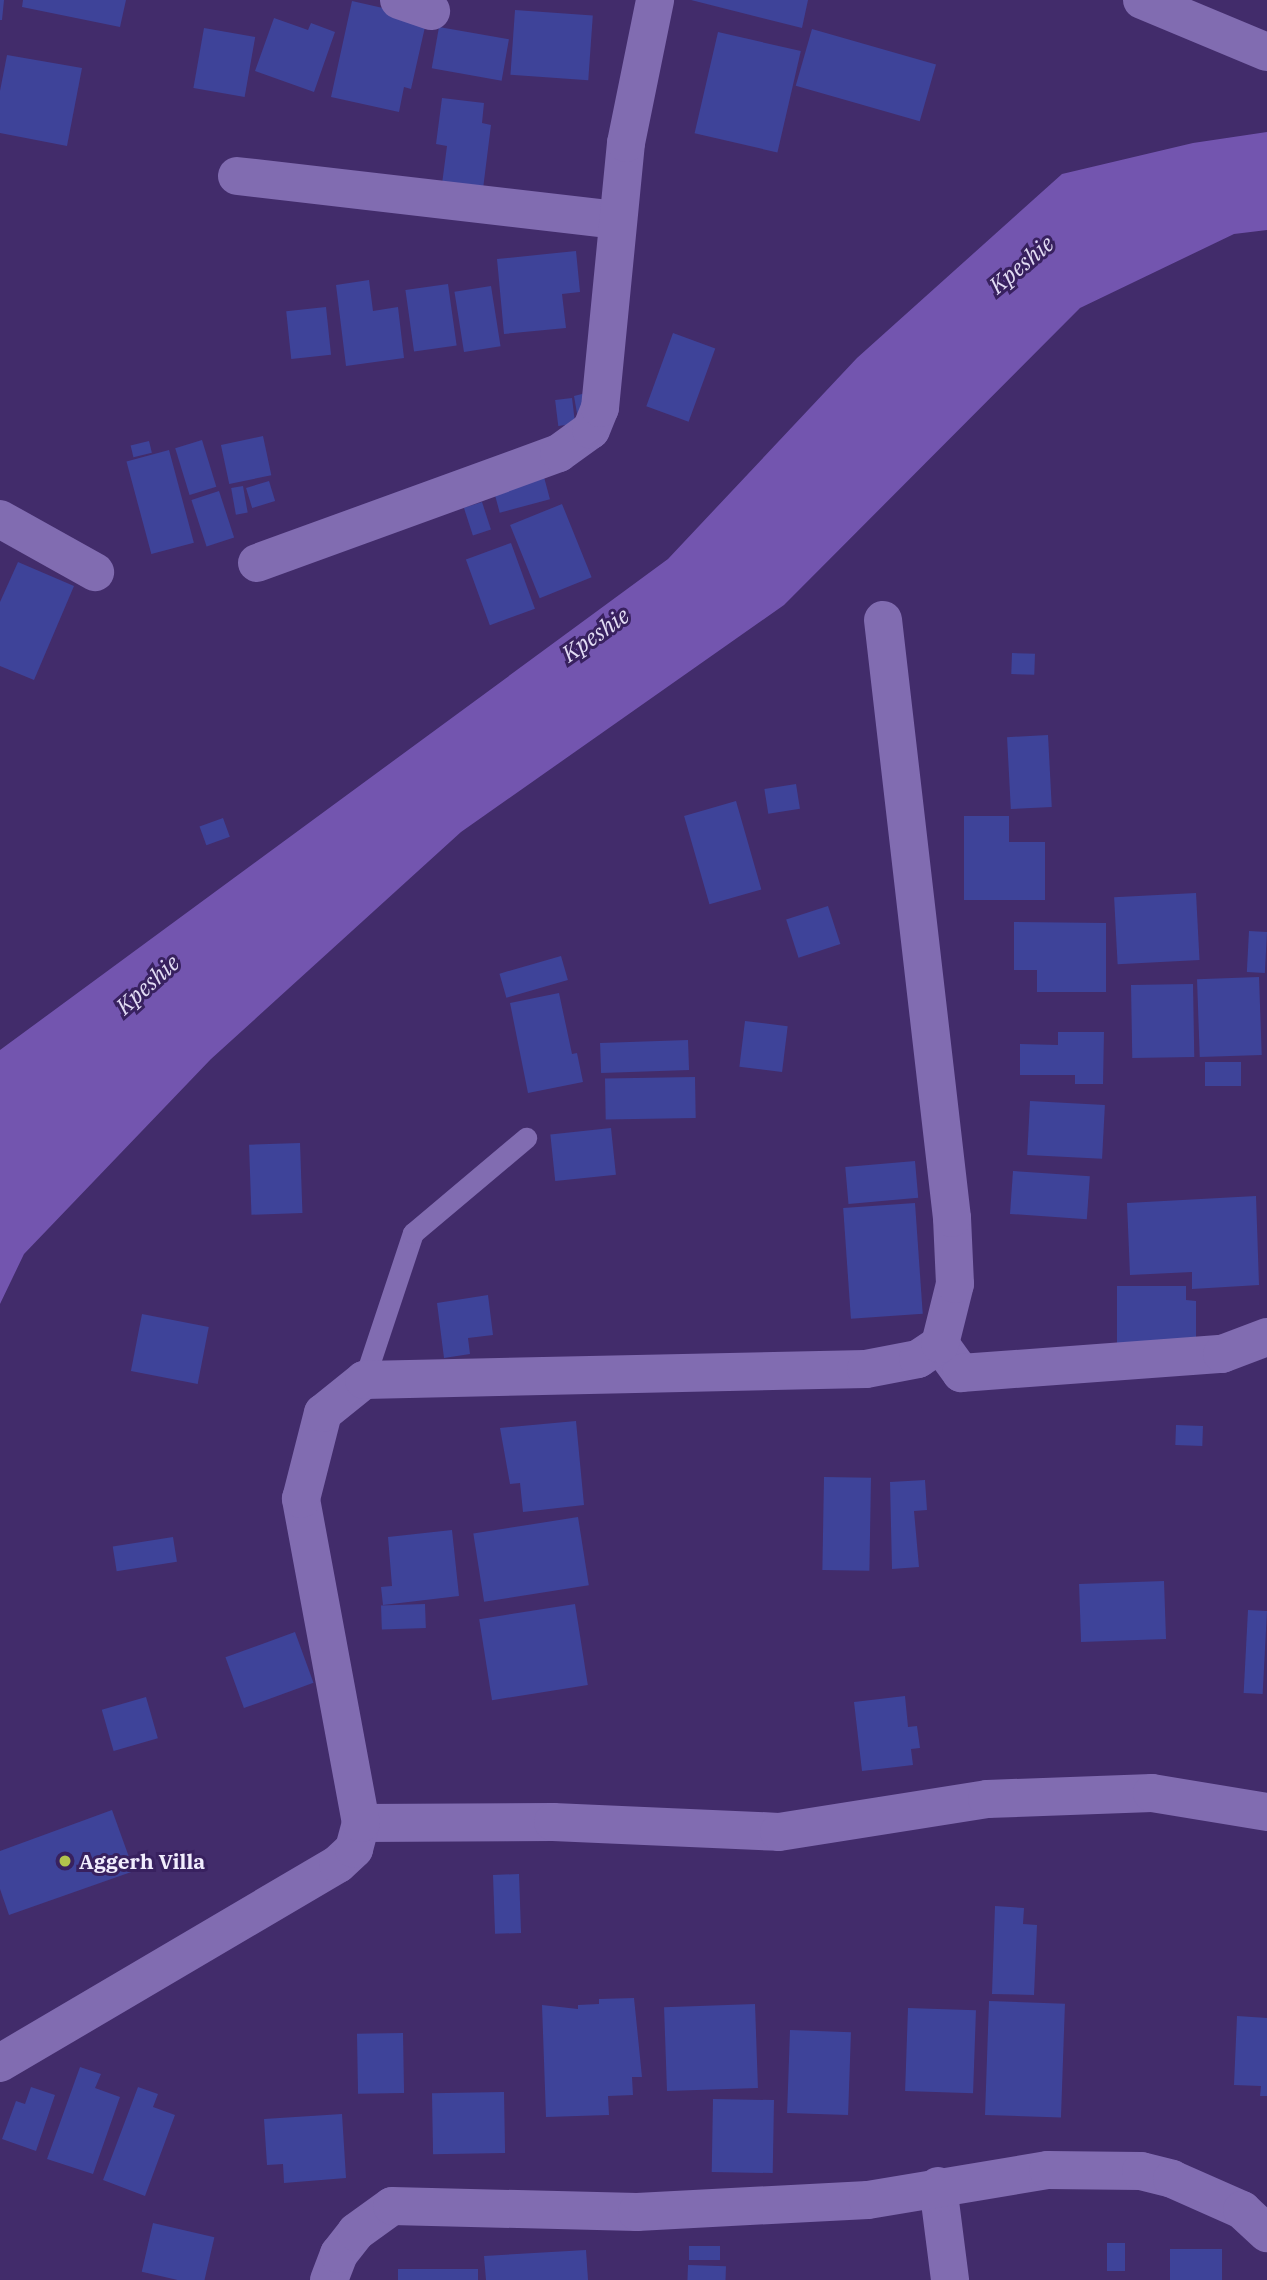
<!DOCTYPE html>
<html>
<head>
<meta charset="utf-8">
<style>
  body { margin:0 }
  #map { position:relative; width:1267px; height:2280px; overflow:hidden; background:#422c6b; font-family:"IBM Plex Serif",serif }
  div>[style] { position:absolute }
  .water>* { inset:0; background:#7355af }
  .building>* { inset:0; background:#3e4399; transform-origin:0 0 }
  .service>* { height:21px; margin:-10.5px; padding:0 10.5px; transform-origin:10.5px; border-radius:10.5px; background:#816cb1 }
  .minor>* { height:38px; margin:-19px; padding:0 19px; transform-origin:19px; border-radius:19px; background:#816cb1 }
  .dots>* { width:19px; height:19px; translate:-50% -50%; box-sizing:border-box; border:4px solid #38215f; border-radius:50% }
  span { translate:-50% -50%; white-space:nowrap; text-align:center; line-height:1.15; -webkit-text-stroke:6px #38215f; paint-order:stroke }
  .poi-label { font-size:21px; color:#f1edfd; font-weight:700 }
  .left { translate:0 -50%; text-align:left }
  .water-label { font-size:23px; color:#e2dcf4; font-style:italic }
</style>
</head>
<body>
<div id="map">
  <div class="water">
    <div style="clip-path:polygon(1267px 132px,1267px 230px,1234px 234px,1080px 308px,784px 605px,461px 832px,211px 1059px,24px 1254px,0 1304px,0 1050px,668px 559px,857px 358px,1062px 174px,1193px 143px)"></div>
  </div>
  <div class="building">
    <div style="clip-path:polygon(0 0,4px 0,2px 20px,0 20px)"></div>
    <div style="clip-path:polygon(23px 0,126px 0,120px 27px,22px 7px)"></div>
    <div style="clip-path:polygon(691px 0,808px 0,802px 28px)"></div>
    <div style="clip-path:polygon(352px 1px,427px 18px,411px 89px,404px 87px,399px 112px,331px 97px)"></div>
    <div style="left:515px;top:10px;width:78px;height:65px;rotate:4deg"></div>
    <div style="clip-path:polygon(274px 18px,308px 30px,311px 23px,335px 32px,314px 92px,255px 71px)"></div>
    <div style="left:439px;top:27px;width:71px;height:42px;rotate:10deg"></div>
    <div style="left:204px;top:28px;width:52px;height:61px;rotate:10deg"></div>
    <div style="left:812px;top:29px;width:129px;height:59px;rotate:16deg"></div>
    <div style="left:718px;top:32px;width:85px;height:104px;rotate:13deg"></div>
    <div style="clip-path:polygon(7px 55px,82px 68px,67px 146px,0 133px,0 91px)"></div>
    <div style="clip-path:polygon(442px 98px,484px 103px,482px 123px,491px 125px,483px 189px,442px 184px,447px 146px,436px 144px)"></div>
    <div style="clip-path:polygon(576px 251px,580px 292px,562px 294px,566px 328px,504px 334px,497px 259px)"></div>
    <div style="clip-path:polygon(369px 280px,373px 311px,398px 307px,404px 358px,346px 366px,336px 285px)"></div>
    <div style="left:448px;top:284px;width:62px;height:43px;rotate:82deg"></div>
    <div style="left:491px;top:286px;width:61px;height:37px;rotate:81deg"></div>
    <div style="left:326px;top:307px;width:48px;height:40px;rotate:84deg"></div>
    <div style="left:673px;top:333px;width:45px;height:78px;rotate:20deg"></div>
    <div style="clip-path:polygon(586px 393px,579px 425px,574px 396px)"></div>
    <div style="left:572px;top:398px;width:26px;height:17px;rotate:83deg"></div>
    <div style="left:263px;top:436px;width:40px;height:43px;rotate:78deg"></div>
    <div style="left:202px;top:440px;width:49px;height:28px;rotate:73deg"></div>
    <div style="left:149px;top:441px;width:12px;height:19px;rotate:76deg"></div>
    <div style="left:169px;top:450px;width:96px;height:44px;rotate:75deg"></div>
    <div style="left:544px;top:477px;width:23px;height:52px;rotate:75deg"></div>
    <div style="left:269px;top:481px;width:21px;height:24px;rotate:73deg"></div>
    <div style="left:243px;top:486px;width:27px;height:12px;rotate:80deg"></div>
    <div style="left:219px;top:491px;width:49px;height:29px;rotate:72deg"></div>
    <div style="left:482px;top:502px;width:29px;height:19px;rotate:72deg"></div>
    <div style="left:562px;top:504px;width:79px;height:56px;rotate:68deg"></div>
    <div style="left:511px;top:543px;width:70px;height:48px;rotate:70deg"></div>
    <div style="clip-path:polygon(18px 562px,74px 586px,34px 680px,0 666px,0 602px)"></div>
    <div style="left:1012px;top:653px;width:23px;height:21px;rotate:2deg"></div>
    <div style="left:1048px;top:735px;width:72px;height:41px;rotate:87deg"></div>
    <div style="left:796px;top:784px;width:25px;height:32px;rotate:81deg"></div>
    <div style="left:736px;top:801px;width:92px;height:54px;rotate:74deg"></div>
    <div style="clip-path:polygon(964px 816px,1009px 816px,1009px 842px,1045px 842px,1045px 900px,964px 900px)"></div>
    <div style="left:223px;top:818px;width:20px;height:25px;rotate:70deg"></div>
    <div style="left:1196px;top:893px;width:67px;height:82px;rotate:87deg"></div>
    <div style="left:828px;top:906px;width:40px;height:44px;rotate:72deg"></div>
    <div style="clip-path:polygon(1014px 922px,1106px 923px,1106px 992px,1037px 992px,1037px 970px,1014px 970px)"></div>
    <div style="left:1249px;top:931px;width:18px;height:41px;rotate:3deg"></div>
    <div style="left:561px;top:956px;width:25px;height:64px;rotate:74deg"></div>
    <div style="left:1259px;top:977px;width:78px;height:62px;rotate:88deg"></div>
    <div style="left:1193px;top:984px;width:73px;height:62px;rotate:89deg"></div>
    <div style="clip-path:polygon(559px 993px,572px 1054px,577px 1053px,583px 1082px,528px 1093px,510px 1003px)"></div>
    <div style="left:745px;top:1021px;width:43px;height:46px;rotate:7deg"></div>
    <div style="clip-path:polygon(1058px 1032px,1104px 1032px,1103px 1084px,1075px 1084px,1075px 1075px,1020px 1075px,1020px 1044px,1058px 1045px)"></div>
    <div style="left:688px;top:1040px;width:30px;height:88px;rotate:88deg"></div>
    <div style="left:1205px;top:1062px;width:36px;height:24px"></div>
    <div style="left:695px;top:1077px;width:41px;height:90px;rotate:89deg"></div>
    <div style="left:1030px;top:1101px;width:75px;height:54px;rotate:3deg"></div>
    <div style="left:611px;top:1128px;width:47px;height:61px;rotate:84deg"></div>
    <div style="left:300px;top:1143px;width:70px;height:51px;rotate:88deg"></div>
    <div style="left:915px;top:1161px;width:37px;height:70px;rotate:85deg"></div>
    <div style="left:1013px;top:1171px;width:77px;height:43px;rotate:4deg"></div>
    <div style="clip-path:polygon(1256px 1196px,1259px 1285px,1192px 1289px,1192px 1272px,1130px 1275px,1127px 1203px)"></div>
    <div style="left:915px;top:1203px;width:111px;height:72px;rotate:86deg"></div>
    <div style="clip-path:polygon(1117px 1286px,1186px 1286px,1186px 1300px,1196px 1301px,1196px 1350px,1117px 1350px)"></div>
    <div style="clip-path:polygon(488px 1295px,493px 1335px,468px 1338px,470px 1354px,444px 1358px,437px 1303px)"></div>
    <div style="left:142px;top:1314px;width:68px;height:58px;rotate:11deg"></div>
    <div style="clip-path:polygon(576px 1421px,584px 1505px,523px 1512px,520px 1483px,510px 1484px,500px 1428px)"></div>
    <div style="left:1176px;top:1425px;width:27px;height:20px;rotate:2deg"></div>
    <div style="left:824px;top:1477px;width:47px;height:93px;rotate:1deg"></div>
    <div style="clip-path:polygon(925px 1480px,927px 1510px,914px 1511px,919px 1567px,892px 1569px,890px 1482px)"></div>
    <div style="left:578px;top:1517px;width:69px;height:106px;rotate:81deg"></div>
    <div style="clip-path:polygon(452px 1530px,459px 1596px,383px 1605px,381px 1587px,392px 1586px,388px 1537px)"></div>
    <div style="left:173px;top:1537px;width:25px;height:61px;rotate:81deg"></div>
    <div style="left:1164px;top:1581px;width:58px;height:85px;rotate:88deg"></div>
    <div style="left:425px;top:1604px;width:24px;height:44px;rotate:88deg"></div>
    <div style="left:575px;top:1604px;width:82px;height:97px;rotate:81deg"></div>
    <div style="left:1248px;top:1610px;width:19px;height:83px;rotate:3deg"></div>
    <div style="left:295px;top:1632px;width:54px;height:74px;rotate:70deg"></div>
    <div style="clip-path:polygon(905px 1696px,908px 1727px,917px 1726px,920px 1748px,911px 1749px,913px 1765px,862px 1771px,854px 1702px)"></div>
    <div style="left:146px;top:1697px;width:43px;height:46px;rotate:74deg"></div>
    <div style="clip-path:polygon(112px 1810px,134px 1871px,9px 1915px,0 1889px,0 1851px)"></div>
    <div style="left:519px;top:1874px;width:59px;height:26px;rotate:88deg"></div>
    <div style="clip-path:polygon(995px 1906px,1024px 1908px,1023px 1924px,1037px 1925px,1034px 1995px,992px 1994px)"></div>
    <div style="clip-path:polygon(634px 1998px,642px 2077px,632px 2077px,633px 2095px,608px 2096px,609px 2115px,546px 2117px,542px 2005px,578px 2009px,578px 2005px,599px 2004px,599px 1999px)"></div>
    <div style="left:989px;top:2001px;width:76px;height:114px;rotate:2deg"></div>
    <div style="left:755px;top:2004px;width:84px;height:91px;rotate:88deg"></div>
    <div style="left:908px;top:2008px;width:68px;height:83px;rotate:2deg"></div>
    <div style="clip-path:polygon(1237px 2016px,1267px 2018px,1267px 2096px,1260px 2096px,1261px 2086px,1234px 2085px)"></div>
    <div style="left:790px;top:2030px;width:61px;height:83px;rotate:2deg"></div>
    <div style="left:403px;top:2033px;width:60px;height:46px;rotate:89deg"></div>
    <div style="clip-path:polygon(80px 2067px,101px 2074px,95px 2088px,120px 2097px,93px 2174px,47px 2159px)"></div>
    <div style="clip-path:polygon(31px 2087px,55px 2095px,36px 2151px,2px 2139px,16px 2101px,25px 2104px)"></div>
    <div style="clip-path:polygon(138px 2087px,158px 2094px,153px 2107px,175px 2115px,145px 2196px,103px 2180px)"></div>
    <div style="left:504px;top:2092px;width:61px;height:72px;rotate:89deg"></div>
    <div style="left:713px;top:2099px;width:61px;height:73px;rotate:1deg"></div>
    <div style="clip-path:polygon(342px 2114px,346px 2178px,284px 2183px,283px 2164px,267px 2165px,264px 2119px)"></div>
    <div style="left:153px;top:2223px;width:63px;height:50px;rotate:13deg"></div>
    <div style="left:1107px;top:2243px;width:18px;height:28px"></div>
    <div style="left:689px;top:2246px;width:31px;height:14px"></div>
    <div style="left:1170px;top:2249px;width:52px;height:31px"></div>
    <div style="clip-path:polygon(586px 2250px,588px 2280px,486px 2280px,484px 2256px)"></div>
    <div style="left:688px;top:2265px;width:38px;height:15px;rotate:2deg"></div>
    <div style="left:478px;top:2269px;width:11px;height:80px;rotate:90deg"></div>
  </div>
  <div class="service">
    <div style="left:364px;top:1380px;width:155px;rotate:-71.6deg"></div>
    <div style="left:413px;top:1233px;width:148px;rotate:-40.1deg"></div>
  </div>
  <div class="minor">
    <div style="left:399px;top:0;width:34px;rotate:19deg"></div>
    <div style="left:1142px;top:0;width:135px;rotate:22.6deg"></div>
    <div style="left:237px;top:176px;width:381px;rotate:6.6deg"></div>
    <div style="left:0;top:519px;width:109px;rotate:29.2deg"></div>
    <div style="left:257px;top:563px;width:321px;rotate:-20deg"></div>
    <div style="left:559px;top:453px;width:39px;rotate:-36deg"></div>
    <div style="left:591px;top:430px;width:24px;rotate:-68deg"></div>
    <div style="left:600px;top:408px;width:266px;rotate:-84.4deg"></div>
    <div style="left:626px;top:143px;width:146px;rotate:-78.5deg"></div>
    <div style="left:940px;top:1344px;width:36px;rotate:54deg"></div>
    <div style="left:961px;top:1373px;width:262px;rotate:-4.2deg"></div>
    <div style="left:1222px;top:1354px;width:48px;rotate:-20.7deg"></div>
    <div style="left:361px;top:1823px;width:192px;rotate:-0.3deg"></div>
    <div style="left:553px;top:1822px;width:226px;rotate:2.5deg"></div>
    <div style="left:779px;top:1832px;width:211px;rotate:-9deg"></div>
    <div style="left:987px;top:1799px;width:165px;rotate:-2.1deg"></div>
    <div style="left:1152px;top:1793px;width:117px;rotate:9.4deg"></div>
    <div style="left:0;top:2063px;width:392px;rotate:-30.5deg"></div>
    <div style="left:338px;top:1864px;width:22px;rotate:-43deg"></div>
    <div style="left:354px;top:1849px;width:27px;rotate:-75deg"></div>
    <div style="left:361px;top:1823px;width:330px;rotate:-100.5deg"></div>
    <div style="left:301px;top:1499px;width:89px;rotate:-75.7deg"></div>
    <div style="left:323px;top:1413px;width:53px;rotate:-38.8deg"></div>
    <div style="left:364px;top:1380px;width:502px;rotate:-1.26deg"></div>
    <div style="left:866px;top:1369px;width:53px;rotate:-10.9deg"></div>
    <div style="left:918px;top:1359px;width:27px;rotate:-34deg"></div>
    <div style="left:940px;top:1344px;width:62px;rotate:-76deg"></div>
    <div style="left:955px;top:1284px;width:66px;rotate:-92.6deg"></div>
    <div style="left:952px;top:1218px;width:602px;rotate:-96.58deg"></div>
    <div style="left:938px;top:2186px;width:95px;rotate:82.7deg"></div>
    <div style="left:329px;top:2280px;width:28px;rotate:-69deg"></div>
    <div style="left:339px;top:2254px;width:28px;rotate:-52deg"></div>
    <div style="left:356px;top:2232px;width:44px;rotate:-35.8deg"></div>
    <div style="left:392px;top:2206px;width:245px;rotate:1.4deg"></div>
    <div style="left:637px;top:2212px;width:231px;rotate:-3deg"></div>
    <div style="left:868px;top:2200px;width:182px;rotate:-9.5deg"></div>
    <div style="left:1048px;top:2170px;width:93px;rotate:0.6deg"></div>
    <div style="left:1141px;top:2171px;width:32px;rotate:14deg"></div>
    <div style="left:1172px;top:2179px;width:77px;rotate:23.9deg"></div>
    <div style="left:1242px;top:2210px;width:34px;rotate:43deg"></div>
  </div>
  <div class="dots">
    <div style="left:65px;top:1861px;background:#b2c34c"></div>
  </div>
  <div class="poi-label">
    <span class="left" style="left:79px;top:1861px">Aggerh Villa</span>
  </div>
  <div class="water-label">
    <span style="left:1021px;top:264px;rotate:-40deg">Kpeshie</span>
    <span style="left:595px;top:634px;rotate:-35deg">Kpeshie</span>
    <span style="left:147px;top:984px;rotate:-42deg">Kpeshie</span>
  </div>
</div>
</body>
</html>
